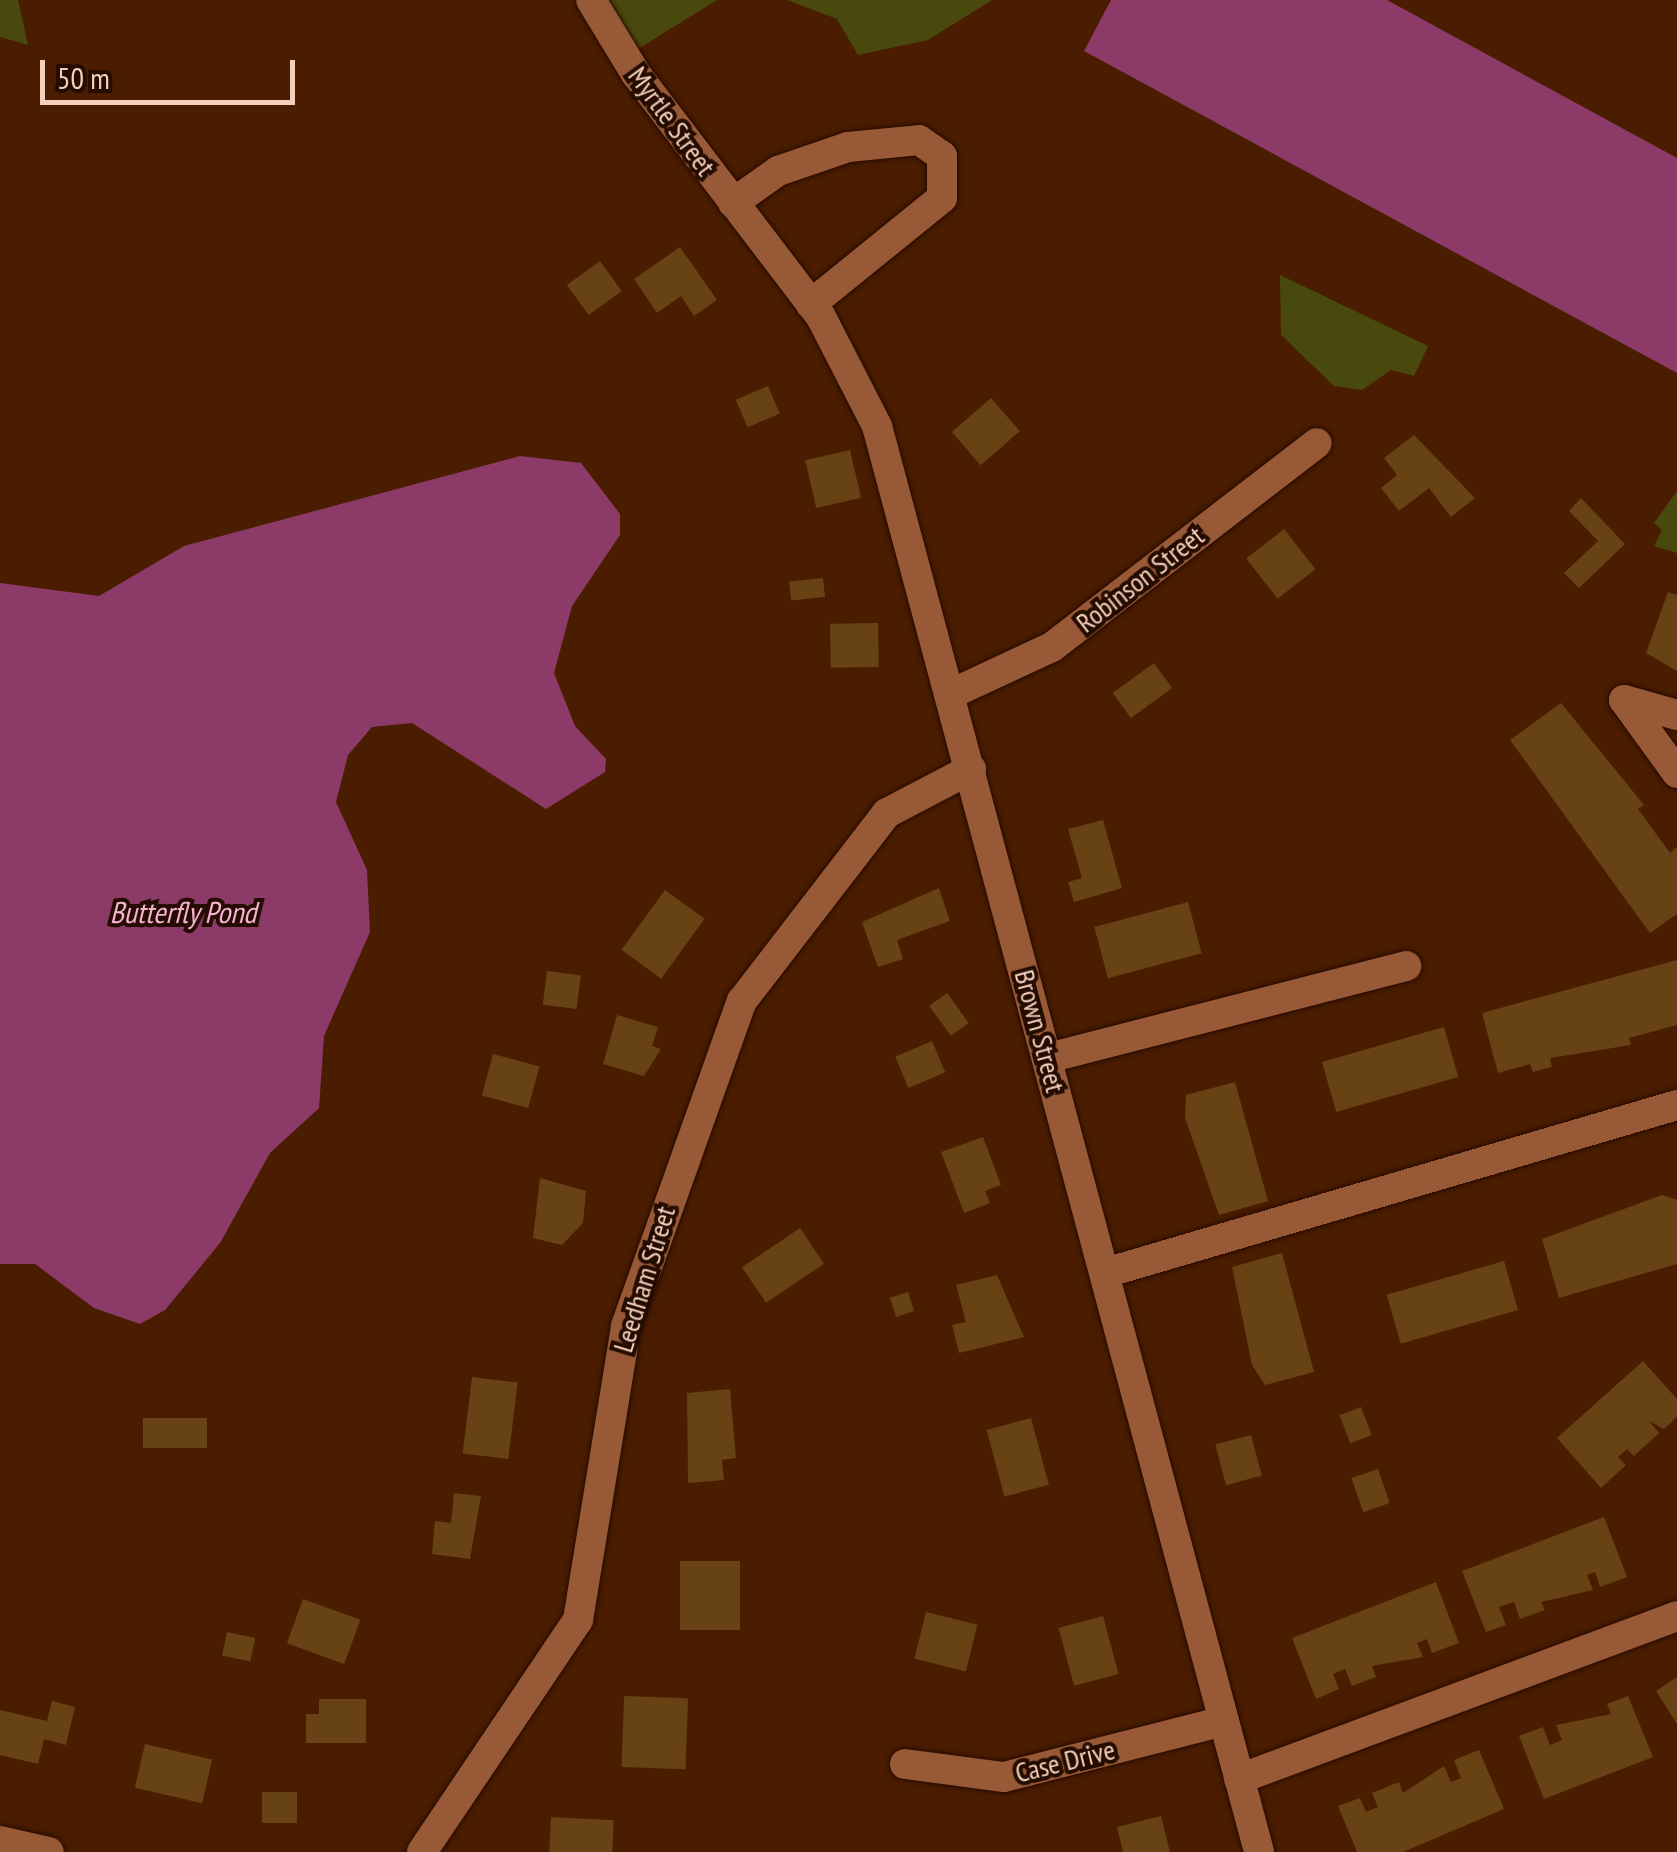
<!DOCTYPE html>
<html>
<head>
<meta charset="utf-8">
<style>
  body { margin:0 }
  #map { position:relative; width:1677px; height:1852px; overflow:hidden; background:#4a1d01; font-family:"PT Sans Narrow",sans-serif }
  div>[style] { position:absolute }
  .green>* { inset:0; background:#4a490d }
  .water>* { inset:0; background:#8c3b68 }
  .building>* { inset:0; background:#664214; transform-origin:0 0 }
  .roads { filter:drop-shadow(0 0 2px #280a00) drop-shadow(0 0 2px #280a00) }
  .minor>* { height:30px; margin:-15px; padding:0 15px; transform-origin:15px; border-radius:15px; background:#985936 }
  span { translate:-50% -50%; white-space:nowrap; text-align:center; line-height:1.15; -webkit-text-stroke:8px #250c01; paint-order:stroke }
  .street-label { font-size:28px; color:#f3cfbc }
  .water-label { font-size:30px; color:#f6b1d2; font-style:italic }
  .scale { position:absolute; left:40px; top:60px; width:255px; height:45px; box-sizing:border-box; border:5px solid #f3cfbc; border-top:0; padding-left:12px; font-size:30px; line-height:35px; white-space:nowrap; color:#f3cfbc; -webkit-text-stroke:8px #250c01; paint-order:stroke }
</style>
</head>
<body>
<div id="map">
  <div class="green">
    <div style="clip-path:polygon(0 0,18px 0,28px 45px,0 37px)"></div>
    <div style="clip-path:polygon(590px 0,717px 0,625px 57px)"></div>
    <div style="clip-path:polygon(787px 0,992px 0,928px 40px,858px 55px,837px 19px)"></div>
    <div style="clip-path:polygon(1280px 275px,1428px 346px,1414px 376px,1391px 370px,1362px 390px,1334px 386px,1281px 335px)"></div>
    <div style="clip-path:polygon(1677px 491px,1677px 553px,1654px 546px,1662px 530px,1654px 523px)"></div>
  </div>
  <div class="water">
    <div style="clip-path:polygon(1111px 0,1387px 0,1677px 158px,1677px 373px,1084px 51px)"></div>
    <div style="clip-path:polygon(520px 456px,581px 463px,620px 514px,620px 535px,572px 606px,554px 673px,575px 726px,606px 759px,605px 772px,546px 809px,412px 723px,372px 727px,348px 755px,336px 802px,367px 870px,370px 932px,324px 1036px,319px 1108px,270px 1153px,220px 1243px,165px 1310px,140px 1324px,94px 1308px,35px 1264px,0 1264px,0 583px,99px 596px,184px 546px)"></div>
  </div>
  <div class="building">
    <div style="clip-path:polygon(680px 247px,717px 300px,694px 316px,681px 296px,657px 313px,634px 279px)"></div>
    <div style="left:600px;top:261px;width:37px;height:41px;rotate:54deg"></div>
    <div style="left:768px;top:386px;width:30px;height:35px;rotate:67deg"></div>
    <div style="left:991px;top:398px;width:44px;height:52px;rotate:49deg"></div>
    <div style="clip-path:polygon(1414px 435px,1475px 498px,1451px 517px,1429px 488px,1399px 511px,1381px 488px,1397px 475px,1384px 458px)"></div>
    <div style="left:850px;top:450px;width:49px;height:46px;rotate:77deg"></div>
    <div style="clip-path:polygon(1581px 498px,1625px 544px,1579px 588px,1564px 573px,1598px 541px,1569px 511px)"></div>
    <div style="left:1284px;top:529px;width:51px;height:48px;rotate:52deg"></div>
    <div style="left:823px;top:578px;width:19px;height:34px;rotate:84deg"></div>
    <div style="clip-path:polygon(1668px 592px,1677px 595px,1677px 671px,1646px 653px)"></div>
    <div style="left:878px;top:623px;width:44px;height:48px;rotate:89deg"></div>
    <div style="left:1154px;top:663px;width:31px;height:51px;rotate:54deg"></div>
    <div style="clip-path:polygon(1561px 703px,1644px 805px,1638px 809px,1670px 853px,1677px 847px,1677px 914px,1650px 933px,1510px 740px)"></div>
    <div style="clip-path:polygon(1103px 820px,1122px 888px,1074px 902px,1068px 882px,1082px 878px,1068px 829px)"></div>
    <div style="clip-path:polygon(939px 888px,950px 921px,897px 940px,903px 959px,878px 967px,862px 922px)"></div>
    <div style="left:665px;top:890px;width:49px;height:74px;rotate:36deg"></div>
    <div style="left:1188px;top:902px;width:53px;height:97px;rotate:75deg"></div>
    <div style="clip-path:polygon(1677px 960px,1677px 1025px,1629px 1038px,1631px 1045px,1550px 1058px,1552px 1067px,1533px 1072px,1530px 1064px,1498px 1073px,1482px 1013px)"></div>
    <div style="left:547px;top:971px;width:34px;height:34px;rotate:7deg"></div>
    <div style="left:947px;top:993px;width:37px;height:22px;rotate:54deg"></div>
    <div style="clip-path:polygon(617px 1015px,658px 1027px,652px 1046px,661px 1049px,644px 1076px,603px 1064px)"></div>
    <div style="left:1444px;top:1027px;width:52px;height:127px;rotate:74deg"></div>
    <div style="left:932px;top:1041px;width:34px;height:40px;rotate:67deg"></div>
    <div style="left:493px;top:1054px;width:48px;height:43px;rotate:15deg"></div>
    <div style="clip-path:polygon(1235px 1082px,1268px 1201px,1219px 1215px,1185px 1118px,1186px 1095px)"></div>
    <div style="clip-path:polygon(983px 1137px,1001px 1185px,985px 1191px,990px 1203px,964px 1213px,941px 1152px)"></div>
    <div style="clip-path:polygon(540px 1178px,586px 1191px,583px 1223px,562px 1245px,533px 1238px)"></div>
    <div style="clip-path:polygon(1662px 1195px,1677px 1200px,1677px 1264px,1559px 1298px,1542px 1239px)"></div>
    <div style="left:800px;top:1228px;width:43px;height:70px;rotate:56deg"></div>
    <div style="clip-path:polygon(1282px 1253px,1314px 1372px,1265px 1385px,1252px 1365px,1232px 1267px)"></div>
    <div style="left:1504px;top:1261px;width:51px;height:122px;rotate:74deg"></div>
    <div style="clip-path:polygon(997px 1275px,1024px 1337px,959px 1353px,952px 1325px,966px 1322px,956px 1285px)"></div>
    <div style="left:908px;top:1292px;width:20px;height:19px;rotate:72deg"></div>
    <div style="clip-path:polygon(1643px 1361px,1677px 1399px,1677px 1417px,1664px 1429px,1649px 1421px,1659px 1433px,1634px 1456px,1627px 1449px,1618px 1457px,1626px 1465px,1601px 1488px,1557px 1438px)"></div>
    <div style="left:472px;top:1377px;width:46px;height:77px;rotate:7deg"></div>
    <div style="clip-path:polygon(730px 1389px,736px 1458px,722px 1460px,724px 1480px,688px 1483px,687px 1393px)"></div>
    <div style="left:1361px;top:1407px;width:30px;height:23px;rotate:69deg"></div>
    <div style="left:143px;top:1418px;width:64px;height:30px"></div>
    <div style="left:1031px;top:1418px;width:69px;height:46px;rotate:75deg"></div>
    <div style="left:1251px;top:1435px;width:42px;height:37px;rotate:75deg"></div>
    <div style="left:1378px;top:1469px;width:36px;height:28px;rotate:71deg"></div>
    <div style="clip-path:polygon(454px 1493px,481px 1496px,470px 1559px,432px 1554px,435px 1521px,451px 1523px)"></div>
    <div style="clip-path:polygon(1604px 1517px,1627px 1577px,1600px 1587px,1595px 1572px,1587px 1575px,1593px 1590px,1541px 1602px,1545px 1610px,1520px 1619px,1514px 1602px,1499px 1607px,1506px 1625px,1486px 1632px,1462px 1571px)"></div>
    <div style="left:680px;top:1561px;width:60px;height:69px"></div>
    <div style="clip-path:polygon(1436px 1582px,1459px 1643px,1432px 1653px,1427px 1639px,1417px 1643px,1423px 1657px,1372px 1666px,1376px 1677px,1352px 1686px,1345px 1669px,1333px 1674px,1339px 1689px,1316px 1699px,1292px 1638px)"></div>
    <div style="left:303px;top:1599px;width:61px;height:47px;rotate:20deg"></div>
    <div style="left:926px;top:1612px;width:53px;height:48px;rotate:14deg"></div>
    <div style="left:1103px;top:1616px;width:60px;height:46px;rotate:75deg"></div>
    <div style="left:227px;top:1632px;width:29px;height:24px;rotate:12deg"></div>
    <div style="clip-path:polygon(1677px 1677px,1677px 1724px,1656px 1691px)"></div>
    <div style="left:624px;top:1696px;width:64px;height:71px;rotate:2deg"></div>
    <div style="clip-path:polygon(1628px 1696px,1653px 1757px,1544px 1799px,1519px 1736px,1543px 1727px,1550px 1745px,1562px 1740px,1556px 1725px,1611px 1714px,1607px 1704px)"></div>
    <div style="clip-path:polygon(319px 1699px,366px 1699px,366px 1743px,306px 1743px,306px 1714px,319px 1714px)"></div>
    <div style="clip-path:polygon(52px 1701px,75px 1707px,66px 1745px,44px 1739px,38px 1764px,0 1755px,0 1710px,47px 1721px)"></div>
    <div style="left:145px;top:1744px;width:69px;height:45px;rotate:13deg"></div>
    <div style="clip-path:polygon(1479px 1750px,1504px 1809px,1403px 1852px,1357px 1852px,1338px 1806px,1360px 1798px,1366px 1812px,1378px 1807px,1372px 1793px,1399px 1782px,1403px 1793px,1444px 1766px,1451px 1782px,1461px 1778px,1454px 1760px)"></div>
    <div style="left:297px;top:1792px;width:31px;height:35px;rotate:90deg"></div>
    <div style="clip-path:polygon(1161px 1816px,1170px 1852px,1123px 1852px,1117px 1827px)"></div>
    <div style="left:551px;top:1817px;width:63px;height:35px;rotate:3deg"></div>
  </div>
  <div class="roads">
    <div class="minor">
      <div style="left:591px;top:0;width:87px;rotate:58.7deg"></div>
      <div style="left:636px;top:74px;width:305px;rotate:52.7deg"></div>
      <div style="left:821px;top:317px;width:123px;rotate:62.8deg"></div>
      <div style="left:877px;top:426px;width:1476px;rotate:75deg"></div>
      <div style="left:733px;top:203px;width:55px;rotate:-35.4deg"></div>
      <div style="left:778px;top:171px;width:74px;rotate:-18.9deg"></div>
      <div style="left:848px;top:147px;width:71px;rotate:-5.6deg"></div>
      <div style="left:919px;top:140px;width:28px;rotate:35deg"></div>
      <div style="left:942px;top:156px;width:42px;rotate:90deg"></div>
      <div style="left:942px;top:198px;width:169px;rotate:141deg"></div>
      <div style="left:951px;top:694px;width:111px;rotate:-25deg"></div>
      <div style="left:1052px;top:647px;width:334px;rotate:-37.6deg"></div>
      <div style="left:1677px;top:715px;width:55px;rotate:-164.2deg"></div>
      <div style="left:1624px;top:700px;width:90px;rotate:54deg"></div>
      <div style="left:1048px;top:1058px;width:370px;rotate:-14.4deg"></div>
      <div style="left:1105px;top:1273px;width:596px;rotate:-16.37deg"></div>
      <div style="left:905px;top:1764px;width:100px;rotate:7.5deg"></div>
      <div style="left:1004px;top:1777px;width:227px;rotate:-14.3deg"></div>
      <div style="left:1239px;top:1779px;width:467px;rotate:-20.4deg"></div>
      <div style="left:0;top:1841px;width:50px;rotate:12.7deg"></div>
      <div style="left:422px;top:1852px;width:280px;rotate:-56.1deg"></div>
      <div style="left:578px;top:1620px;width:298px;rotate:-80.7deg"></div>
      <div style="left:626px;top:1326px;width:345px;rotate:-70.4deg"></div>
      <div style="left:742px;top:1001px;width:237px;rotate:-52.4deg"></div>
      <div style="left:887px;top:813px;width:95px;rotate:-27.6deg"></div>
    </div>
  </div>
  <div class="street-label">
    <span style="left:672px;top:121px;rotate:54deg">Myrtle Street</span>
    <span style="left:1140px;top:579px;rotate:-38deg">Robinson Street</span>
    <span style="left:1040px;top:1031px;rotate:75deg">Brown Street</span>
    <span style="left:644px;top:1279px;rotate:-73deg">Leedham Street</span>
    <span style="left:1065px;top:1761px;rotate:-14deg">Case Drive</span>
  </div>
  <div class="water-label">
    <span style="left:183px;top:912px">Butterfly Pond</span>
  </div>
  <div class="scale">50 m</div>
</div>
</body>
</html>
